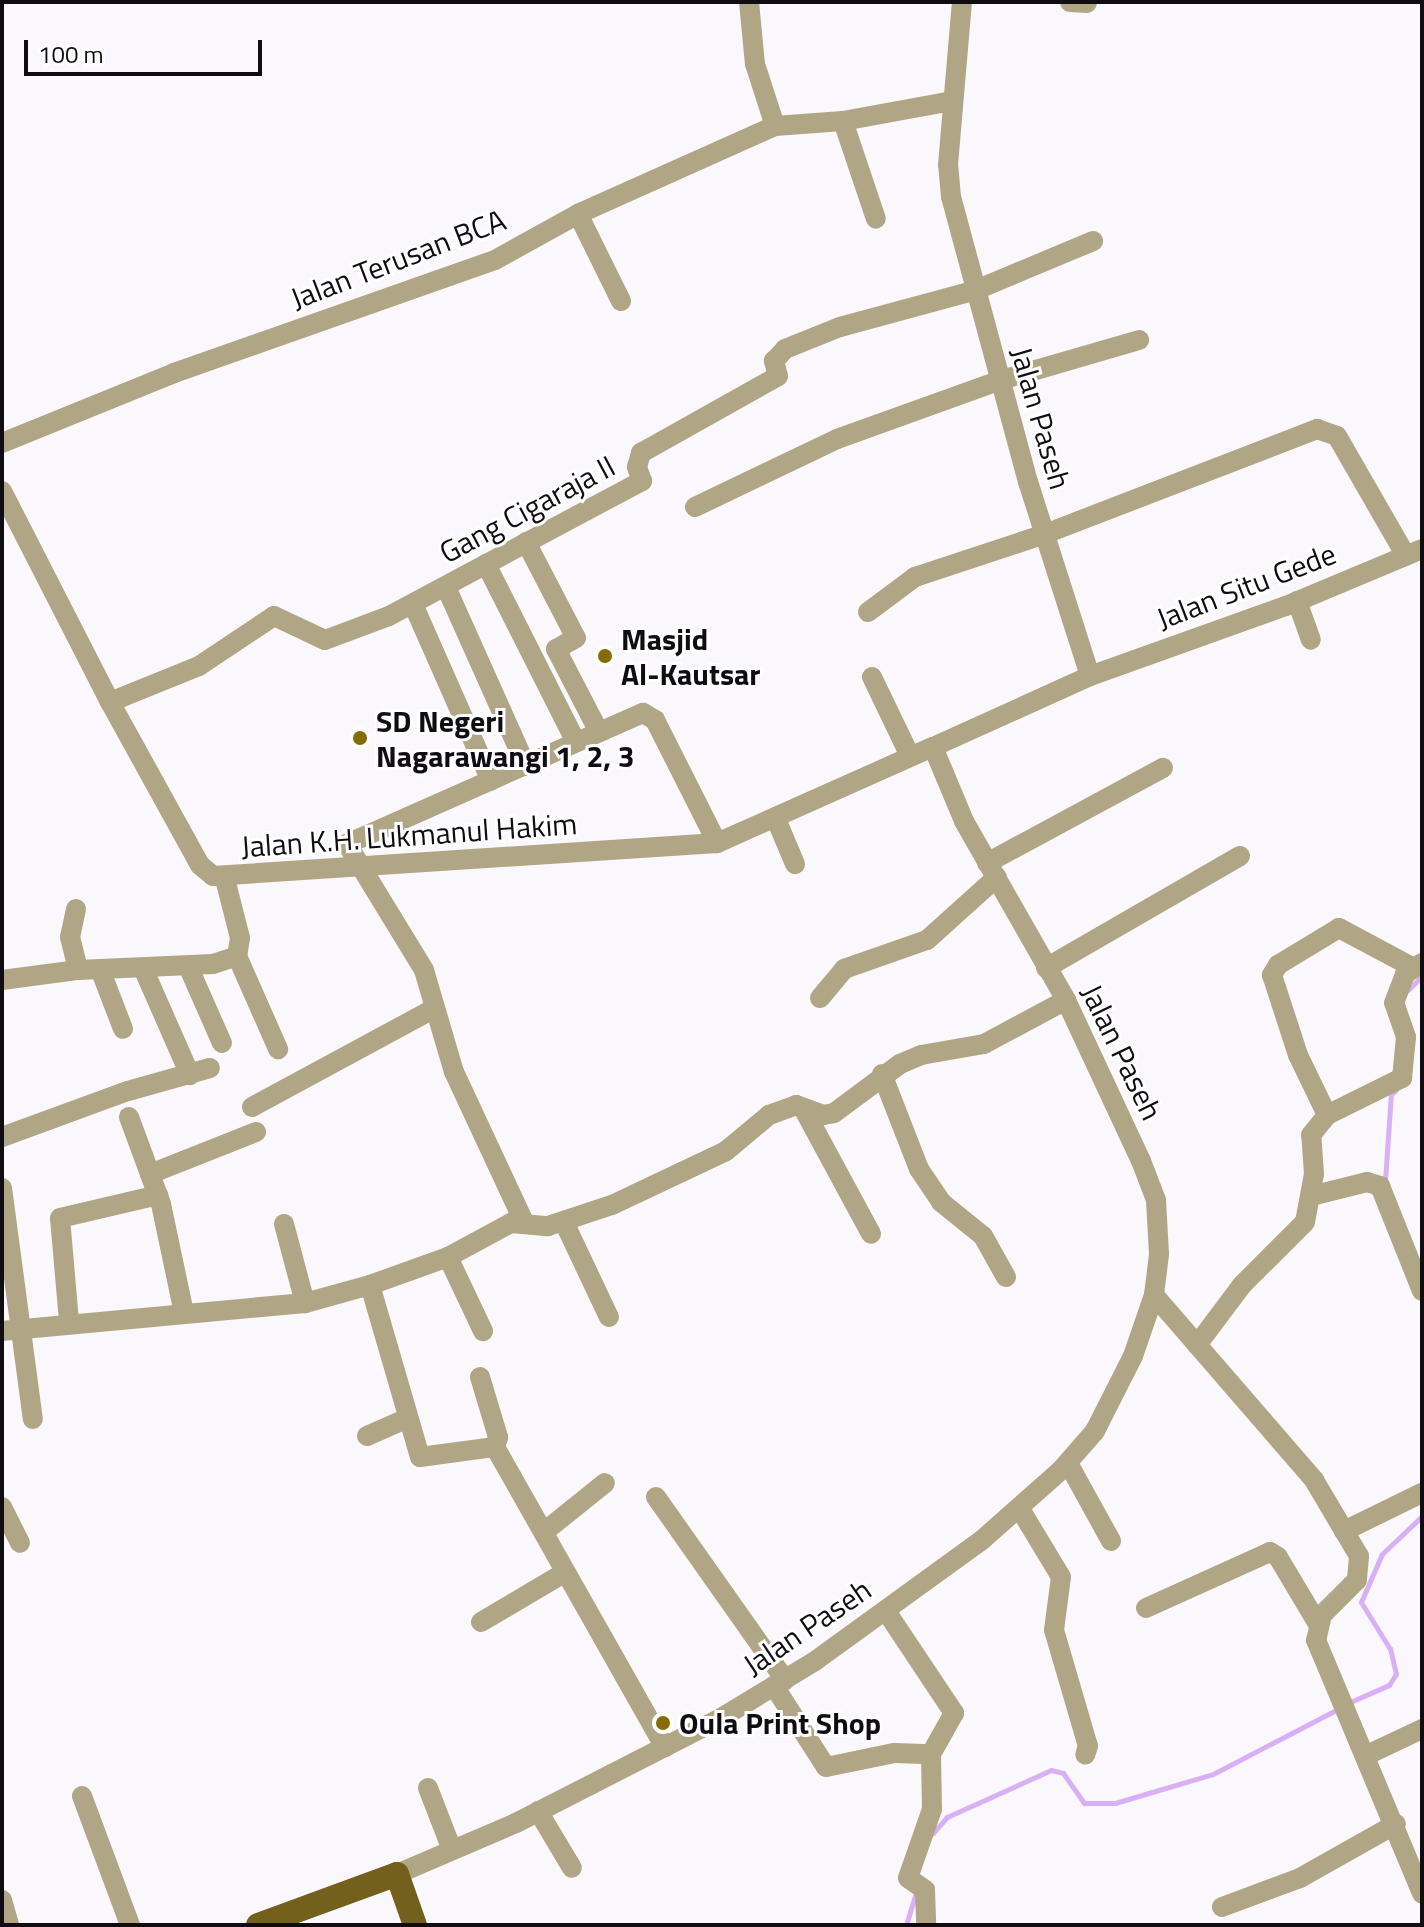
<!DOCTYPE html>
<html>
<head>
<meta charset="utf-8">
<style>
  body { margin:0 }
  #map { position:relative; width:1424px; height:1927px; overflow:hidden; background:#faf8fc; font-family:"Titillium Web",sans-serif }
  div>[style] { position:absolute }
  .stream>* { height:5px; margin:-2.5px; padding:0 2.5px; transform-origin:2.5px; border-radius:2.5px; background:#d9b0f5 }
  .minor>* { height:20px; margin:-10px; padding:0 10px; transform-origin:10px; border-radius:10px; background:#b0a585 }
  .major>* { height:24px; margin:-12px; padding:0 12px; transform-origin:12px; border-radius:12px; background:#73601d }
  .dots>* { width:22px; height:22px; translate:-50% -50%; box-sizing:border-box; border:4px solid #fff; border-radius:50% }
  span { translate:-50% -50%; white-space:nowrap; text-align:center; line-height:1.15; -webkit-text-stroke:6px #fff; paint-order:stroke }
  .street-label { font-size:30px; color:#0f0c12 }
  .poi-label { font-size:30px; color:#0f0c12; font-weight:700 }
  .left { translate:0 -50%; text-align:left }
  .frame { position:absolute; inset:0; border:4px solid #0f0c12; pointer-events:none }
  .scale { position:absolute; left:24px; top:40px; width:238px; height:36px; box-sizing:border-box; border:4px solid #0f0c12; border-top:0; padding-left:10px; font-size:24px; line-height:28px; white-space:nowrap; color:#0f0c12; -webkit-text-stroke:6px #fff; paint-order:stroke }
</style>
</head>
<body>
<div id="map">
  <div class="stream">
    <div style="left:1408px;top:990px;width:20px;rotate:-45deg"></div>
    <div style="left:1385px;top:1181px;width:87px;rotate:-86.1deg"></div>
    <div style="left:1391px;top:1094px;width:6px;rotate:-39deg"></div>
    <div style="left:1348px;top:1703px;width:45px;rotate:-23.7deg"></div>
    <div style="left:1389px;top:1685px;width:13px;rotate:-58deg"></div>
    <div style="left:1396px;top:1674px;width:26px;rotate:-103deg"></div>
    <div style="left:1390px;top:1649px;width:55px;rotate:-121.7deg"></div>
    <div style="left:1361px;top:1602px;width:52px;rotate:-66.4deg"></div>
    <div style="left:1382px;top:1554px;width:55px;rotate:-43.5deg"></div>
    <div style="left:933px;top:1833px;width:21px;rotate:-49deg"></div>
    <div style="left:947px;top:1817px;width:114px;rotate:-24.3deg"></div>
    <div style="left:1051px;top:1770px;width:12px;rotate:14deg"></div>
    <div style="left:1063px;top:1773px;width:37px;rotate:55deg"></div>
    <div style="left:1084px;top:1803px;width:31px"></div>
    <div style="left:1115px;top:1803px;width:102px;rotate:-16.5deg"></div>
    <div style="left:1213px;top:1774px;width:143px;rotate:-27.5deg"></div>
    <div style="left:906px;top:1925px;width:39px;rotate:-73deg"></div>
  </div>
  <div class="minor">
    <div style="left:749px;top:2px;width:62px;rotate:84.5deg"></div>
    <div style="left:755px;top:64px;width:65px;rotate:72.1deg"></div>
    <div style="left:1070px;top:2px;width:17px;rotate:3deg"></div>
    <div style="left:843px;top:121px;width:103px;rotate:71.4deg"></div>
    <div style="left:578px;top:214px;width:97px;rotate:63.7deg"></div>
    <div style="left:2px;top:443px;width:186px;rotate:-22.1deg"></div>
    <div style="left:174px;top:373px;width:340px;rotate:-19.4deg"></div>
    <div style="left:495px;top:260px;width:95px;rotate:-29deg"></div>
    <div style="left:578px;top:214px;width:216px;rotate:-24.1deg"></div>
    <div style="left:775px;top:126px;width:68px;rotate:-4.2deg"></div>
    <div style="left:843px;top:121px;width:111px;rotate:-10.4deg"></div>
    <div style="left:2px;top:491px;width:237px;rotate:62.9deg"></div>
    <div style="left:110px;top:702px;width:186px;rotate:61.1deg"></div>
    <div style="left:200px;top:865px;width:17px;rotate:40deg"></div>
    <div style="left:213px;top:876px;width:505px;rotate:-3.75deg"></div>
    <div style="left:717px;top:843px;width:236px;rotate:-24deg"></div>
    <div style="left:695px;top:507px;width:157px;rotate:-25.6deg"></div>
    <div style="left:837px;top:439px;width:171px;rotate:-19.8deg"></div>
    <div style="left:998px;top:381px;width:147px;rotate:-16.2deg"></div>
    <div style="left:526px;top:542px;width:108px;rotate:62.5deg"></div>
    <div style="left:576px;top:638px;width:23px;rotate:151deg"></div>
    <div style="left:556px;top:649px;width:93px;rotate:62.6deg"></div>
    <div style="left:486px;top:564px;width:199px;rotate:63.2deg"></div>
    <div style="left:446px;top:587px;width:196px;rotate:65.9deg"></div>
    <div style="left:1297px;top:601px;width:41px;rotate:70.3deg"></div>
    <div style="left:413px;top:604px;width:193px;rotate:66.2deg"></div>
    <div style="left:868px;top:612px;width:59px;rotate:-36.7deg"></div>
    <div style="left:915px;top:577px;width:137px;rotate:-18.3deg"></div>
    <div style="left:1045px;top:534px;width:292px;rotate:-21.1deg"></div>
    <div style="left:1317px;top:429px;width:21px;rotate:19deg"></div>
    <div style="left:1337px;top:436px;width:138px;rotate:60.1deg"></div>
    <div style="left:1090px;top:676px;width:208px;rotate:-19.7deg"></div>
    <div style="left:1286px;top:606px;width:147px;rotate:-22.7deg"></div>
    <div style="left:872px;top:677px;width:85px;rotate:64.3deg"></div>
    <div style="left:110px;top:702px;width:96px;rotate:-22deg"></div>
    <div style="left:199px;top:666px;width:90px;rotate:-33.7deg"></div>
    <div style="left:274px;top:616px;width:56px;rotate:25.2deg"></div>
    <div style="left:325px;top:640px;width:68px;rotate:-20.6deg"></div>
    <div style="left:389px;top:616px;width:287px;rotate:-28.1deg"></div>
    <div style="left:642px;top:481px;width:15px;rotate:-110deg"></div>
    <div style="left:637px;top:467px;width:15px;rotate:-74deg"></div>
    <div style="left:641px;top:453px;width:157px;rotate:-29.3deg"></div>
    <div style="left:778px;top:376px;width:16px;rotate:-105deg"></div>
    <div style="left:774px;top:361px;width:16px;rotate:-47deg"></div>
    <div style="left:785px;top:349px;width:59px;rotate:-21.8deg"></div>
    <div style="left:840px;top:327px;width:141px;rotate:-15.2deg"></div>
    <div style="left:976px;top:290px;width:127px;rotate:-22.7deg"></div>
    <div style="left:776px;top:819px;width:49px;rotate:67.1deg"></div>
    <div style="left:987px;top:863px;width:200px;rotate:-28.4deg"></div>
    <div style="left:225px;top:879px;width:61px;rotate:75.7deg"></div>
    <div style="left:240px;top:938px;width:18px;rotate:99deg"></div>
    <div style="left:237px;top:956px;width:102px;rotate:66.2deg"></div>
    <div style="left:76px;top:909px;width:29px;rotate:102deg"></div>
    <div style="left:70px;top:937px;width:34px;rotate:76deg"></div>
    <div style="left:188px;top:966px;width:84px;rotate:66.2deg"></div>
    <div style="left:1412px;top:967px;width:83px;rotate:-151.9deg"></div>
    <div style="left:1339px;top:928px;width:71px;rotate:148.8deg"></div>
    <div style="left:1278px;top:965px;width:12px;rotate:121deg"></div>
    <div style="left:1272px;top:975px;width:84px;rotate:72deg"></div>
    <div style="left:1298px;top:1055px;width:67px;rotate:64.2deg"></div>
    <div style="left:1327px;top:1115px;width:84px;rotate:-26.3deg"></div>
    <div style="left:1402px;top:1078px;width:41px;rotate:-84.4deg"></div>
    <div style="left:1406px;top:1037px;width:36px;rotate:-109deg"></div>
    <div style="left:1394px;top:1003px;width:31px;rotate:-69deg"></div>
    <div style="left:1405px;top:974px;width:20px;rotate:-33deg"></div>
    <div style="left:143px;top:968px;width:117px;rotate:66.3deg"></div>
    <div style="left:1046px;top:968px;width:224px;rotate:-30deg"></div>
    <div style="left:100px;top:969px;width:64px;rotate:69deg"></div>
    <div style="left:2px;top:980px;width:77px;rotate:-7.5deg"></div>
    <div style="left:78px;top:970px;width:135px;rotate:-2.5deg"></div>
    <div style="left:213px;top:964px;width:25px;rotate:-18deg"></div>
    <div style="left:820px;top:998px;width:38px;rotate:-50deg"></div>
    <div style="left:844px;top:969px;width:88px;rotate:-19.3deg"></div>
    <div style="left:927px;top:940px;width:94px;rotate:-42deg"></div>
    <div style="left:882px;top:1074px;width:102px;rotate:68.7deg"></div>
    <div style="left:919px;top:1169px;width:40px;rotate:56deg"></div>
    <div style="left:941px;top:1202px;width:54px;rotate:39deg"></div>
    <div style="left:983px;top:1236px;width:47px;rotate:60.7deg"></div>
    <div style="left:252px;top:1107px;width:206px;rotate:-28.4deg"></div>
    <div style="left:803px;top:1108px;width:143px;rotate:61.6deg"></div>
    <div style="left:129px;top:1117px;width:93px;rotate:69.8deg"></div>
    <div style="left:161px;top:1204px;width:111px;rotate:78.1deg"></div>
    <div style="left:2px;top:1137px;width:134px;rotate:-20.1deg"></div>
    <div style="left:128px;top:1091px;width:85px;rotate:-15.7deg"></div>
    <div style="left:150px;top:1174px;width:114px;rotate:-21.6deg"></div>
    <div style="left:2px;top:1188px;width:233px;rotate:82.4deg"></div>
    <div style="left:1311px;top:1196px;width:58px;rotate:-14deg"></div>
    <div style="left:1367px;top:1182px;width:14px;rotate:17deg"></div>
    <div style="left:1380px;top:1186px;width:113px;rotate:68.2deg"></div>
    <div style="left:524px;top:1222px;width:166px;rotate:-115deg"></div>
    <div style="left:454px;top:1072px;width:106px;rotate:-106.4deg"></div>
    <div style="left:424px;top:970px;width:148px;rotate:-121.4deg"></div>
    <div style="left:347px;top:844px;width:324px;rotate:-23.9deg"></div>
    <div style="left:643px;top:713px;width:14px;rotate:30deg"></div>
    <div style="left:655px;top:720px;width:138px;rotate:63.2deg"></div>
    <div style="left:564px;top:1222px;width:105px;rotate:64.7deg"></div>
    <div style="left:284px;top:1224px;width:82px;rotate:75.1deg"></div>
    <div style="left:448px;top:1257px;width:82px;rotate:64.7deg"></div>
    <div style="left:370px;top:1285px;width:179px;rotate:73.8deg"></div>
    <div style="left:420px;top:1457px;width:76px;rotate:-7.6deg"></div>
    <div style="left:495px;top:1447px;width:345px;rotate:60.5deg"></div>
    <div style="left:1154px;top:1295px;width:245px;rotate:49.1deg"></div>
    <div style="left:1314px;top:1480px;width:88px;rotate:59.4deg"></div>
    <div style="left:1359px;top:1556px;width:24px;rotate:95deg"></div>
    <div style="left:1357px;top:1580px;width:49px;rotate:135deg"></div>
    <div style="left:1322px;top:1615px;width:26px;rotate:103deg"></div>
    <div style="left:1316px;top:1640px;width:275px;rotate:67.3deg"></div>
    <div style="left:69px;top:1321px;width:103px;rotate:-95deg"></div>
    <div style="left:60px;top:1218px;width:101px;rotate:-13.2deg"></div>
    <div style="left:2px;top:1331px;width:304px;rotate:-5.3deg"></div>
    <div style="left:305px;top:1303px;width:67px;rotate:-15.5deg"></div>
    <div style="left:370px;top:1285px;width:83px;rotate:-19.7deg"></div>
    <div style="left:448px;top:1257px;width:72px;rotate:-28.4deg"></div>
    <div style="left:511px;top:1223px;width:37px;rotate:5deg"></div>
    <div style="left:548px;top:1226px;width:67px;rotate:-18.2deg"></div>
    <div style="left:612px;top:1205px;width:126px;rotate:-25.3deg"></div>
    <div style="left:726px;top:1151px;width:56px;rotate:-39.9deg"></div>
    <div style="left:769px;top:1115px;width:29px;rotate:-20deg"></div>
    <div style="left:796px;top:1105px;width:29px;rotate:20deg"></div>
    <div style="left:823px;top:1115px;width:11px;rotate:-10deg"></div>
    <div style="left:834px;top:1113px;width:82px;rotate:-36.6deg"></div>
    <div style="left:900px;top:1064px;width:23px;rotate:-23deg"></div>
    <div style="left:921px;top:1055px;width:64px;rotate:-9.9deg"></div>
    <div style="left:984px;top:1044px;width:93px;rotate:-28.2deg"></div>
    <div style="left:1197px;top:1345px;width:75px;rotate:-53.1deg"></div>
    <div style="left:1242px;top:1285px;width:89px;rotate:-45deg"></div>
    <div style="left:1305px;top:1222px;width:49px;rotate:-79.4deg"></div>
    <div style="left:1314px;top:1174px;width:39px;rotate:-94deg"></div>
    <div style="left:1311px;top:1135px;width:26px;rotate:-51deg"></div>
    <div style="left:480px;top:1377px;width:63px;rotate:73.3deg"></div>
    <div style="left:498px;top:1437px;width:10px;rotate:107deg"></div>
    <div style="left:367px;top:1436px;width:45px;rotate:-23.7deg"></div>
    <div style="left:1068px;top:1463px;width:89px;rotate:61.1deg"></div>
    <div style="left:656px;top:1497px;width:224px;rotate:54.8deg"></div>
    <div style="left:2px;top:1507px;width:40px;rotate:63.4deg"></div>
    <div style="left:1020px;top:1509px;width:79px;rotate:58.9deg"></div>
    <div style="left:1061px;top:1577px;width:53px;rotate:97.5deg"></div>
    <div style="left:1054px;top:1630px;width:121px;rotate:73.7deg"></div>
    <div style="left:1088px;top:1746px;width:9px;rotate:108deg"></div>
    <div style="left:1344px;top:1531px;width:87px;rotate:-26deg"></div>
    <div style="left:544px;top:1532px;width:78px;rotate:-38.8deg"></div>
    <div style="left:1146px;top:1608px;width:136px;rotate:-24.3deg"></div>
    <div style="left:1270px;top:1552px;width:9px;rotate:32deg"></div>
    <div style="left:1278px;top:1557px;width:78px;rotate:59.2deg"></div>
    <div style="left:886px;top:1611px;width:123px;rotate:56.3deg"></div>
    <div style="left:954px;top:1713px;width:47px;rotate:119.3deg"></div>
    <div style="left:931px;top:1754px;width:55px;rotate:89deg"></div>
    <div style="left:932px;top:1809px;width:73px;rotate:109.2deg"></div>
    <div style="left:908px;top:1878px;width:21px;rotate:35deg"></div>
    <div style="left:925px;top:1890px;width:35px;rotate:88deg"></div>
    <div style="left:481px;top:1622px;width:96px;rotate:-30.6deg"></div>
    <div style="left:774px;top:1686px;width:96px;rotate:57.3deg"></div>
    <div style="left:826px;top:1767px;width:69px;rotate:-11.6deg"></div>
    <div style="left:894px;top:1753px;width:37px;rotate:2deg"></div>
    <div style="left:1367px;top:1755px;width:61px;rotate:-25.3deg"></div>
    <div style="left:428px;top:1788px;width:66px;rotate:68.8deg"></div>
    <div style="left:82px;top:1796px;width:138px;rotate:69.6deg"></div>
    <div style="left:538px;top:1811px;width:66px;rotate:59.2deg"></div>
    <div style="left:397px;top:1874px;width:129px;rotate:-23.2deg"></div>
    <div style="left:516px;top:1823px;width:230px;rotate:-27.1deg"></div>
    <div style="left:721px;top:1718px;width:110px;rotate:-31.2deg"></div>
    <div style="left:815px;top:1661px;width:206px;rotate:-35.9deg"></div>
    <div style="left:982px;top:1540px;width:106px;rotate:-41.5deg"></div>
    <div style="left:1061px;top:1470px;width:52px;rotate:-48.9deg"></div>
    <div style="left:1095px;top:1431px;width:84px;rotate:-63.1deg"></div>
    <div style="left:1133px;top:1356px;width:65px;rotate:-71deg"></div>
    <div style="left:1154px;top:1295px;width:41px;rotate:-83deg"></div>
    <div style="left:1159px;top:1254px;width:54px;rotate:-93.2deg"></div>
    <div style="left:1156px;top:1200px;width:42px;rotate:-111deg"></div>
    <div style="left:1141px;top:1161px;width:178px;rotate:-115deg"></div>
    <div style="left:1066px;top:1000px;width:206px;rotate:-119.7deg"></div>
    <div style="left:964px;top:821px;width:80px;rotate:-112.7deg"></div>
    <div style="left:933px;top:747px;width:172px;rotate:-24.3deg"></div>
    <div style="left:1090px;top:676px;width:204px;rotate:-107.7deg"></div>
    <div style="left:1028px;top:482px;width:295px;rotate:-105.1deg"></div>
    <div style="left:951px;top:197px;width:32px;rotate:-95deg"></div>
    <div style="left:948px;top:165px;width:164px;rotate:-85.1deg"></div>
    <div style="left:2px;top:1900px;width:26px;rotate:74deg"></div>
    <div style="left:1222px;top:1907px;width:83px;rotate:-20.4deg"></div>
    <div style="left:1300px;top:1878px;width:110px;rotate:-29.4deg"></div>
  </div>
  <div class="major">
    <div style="left:258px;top:1925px;width:148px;rotate:-20.1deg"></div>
    <div style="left:397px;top:1874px;width:54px;rotate:70.6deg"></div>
  </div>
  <div class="dots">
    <div style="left:605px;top:656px;background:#856c08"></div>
    <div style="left:360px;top:738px;background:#856c08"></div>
    <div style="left:663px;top:1723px;background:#856c08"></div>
  </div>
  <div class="street-label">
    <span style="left:398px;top:259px;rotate:-21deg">Jalan Terusan BCA</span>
    <span style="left:1041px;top:418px;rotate:74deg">Jalan Paseh</span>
    <span style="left:527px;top:509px;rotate:-28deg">Gang Cigaraja II</span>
    <span style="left:1246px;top:586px;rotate:-21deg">Jalan Situ Gede</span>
    <span style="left:409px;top:835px;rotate:-4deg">Jalan K.H. Lukmanul Hakim</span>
    <span style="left:1122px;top:1052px;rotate:64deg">Jalan Paseh</span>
    <span style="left:807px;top:1627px;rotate:-34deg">Jalan Paseh</span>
  </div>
  <div class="poi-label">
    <span class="left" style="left:621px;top:656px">Masjid<br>Al-Kautsar</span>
    <span class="left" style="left:376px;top:738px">SD Negeri<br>Nagarawangi 1, 2, 3</span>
    <span class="left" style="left:679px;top:1723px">Oula Print Shop</span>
  </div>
  <div class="frame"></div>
  <div class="scale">100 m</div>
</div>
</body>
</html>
